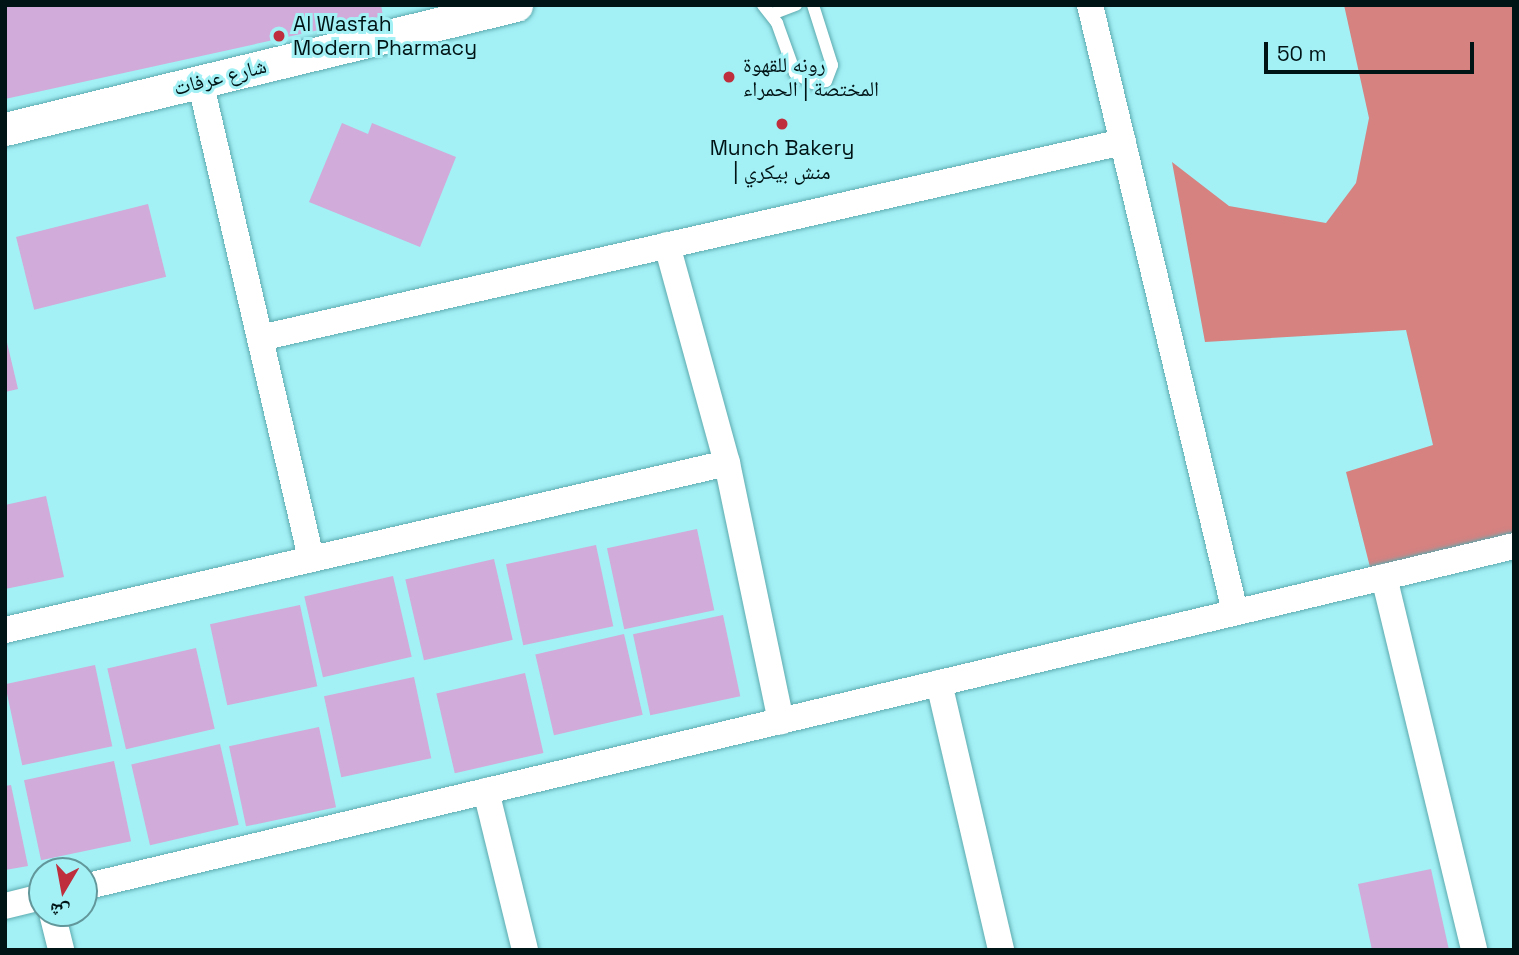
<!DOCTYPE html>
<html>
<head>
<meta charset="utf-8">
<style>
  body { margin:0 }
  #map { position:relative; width:1519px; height:955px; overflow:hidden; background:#a3f0f5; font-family:"Space Grotesk","Noto Naskh Arabic",sans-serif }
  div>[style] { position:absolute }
  .forest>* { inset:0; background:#d58281 }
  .building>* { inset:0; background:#d1abd9; transform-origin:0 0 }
  .roads { filter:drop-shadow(0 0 2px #5daaaf) drop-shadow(0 0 2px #5daaaf) }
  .service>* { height:12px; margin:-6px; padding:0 6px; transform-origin:6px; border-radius:6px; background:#fff }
  .minor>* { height:26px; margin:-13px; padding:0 13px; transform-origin:13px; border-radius:13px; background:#fff }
  .tertiary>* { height:33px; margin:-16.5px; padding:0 16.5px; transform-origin:16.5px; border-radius:16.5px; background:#fff }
  .dots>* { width:19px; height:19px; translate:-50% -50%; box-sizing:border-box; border:4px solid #a3f0f5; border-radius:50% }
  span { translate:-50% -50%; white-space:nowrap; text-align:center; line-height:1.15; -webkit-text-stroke:6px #a3f0f5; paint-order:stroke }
  .poi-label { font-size:21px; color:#001315 }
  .left { translate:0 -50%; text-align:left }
  .street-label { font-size:21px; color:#001315 }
  .frame { position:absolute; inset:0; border:7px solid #001315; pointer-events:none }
  .north { position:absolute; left:28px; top:857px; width:70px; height:70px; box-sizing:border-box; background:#a3f0f5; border:2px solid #62989b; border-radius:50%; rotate:190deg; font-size:19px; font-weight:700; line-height:28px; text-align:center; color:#001315 }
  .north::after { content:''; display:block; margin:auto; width:24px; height:32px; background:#be2e3c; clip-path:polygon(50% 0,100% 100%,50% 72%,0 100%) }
  .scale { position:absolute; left:1264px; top:42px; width:210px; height:32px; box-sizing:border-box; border:4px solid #001315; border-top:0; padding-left:9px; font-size:21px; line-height:24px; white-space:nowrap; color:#001315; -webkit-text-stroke:5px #a3f0f5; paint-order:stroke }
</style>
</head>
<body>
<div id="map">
  <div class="forest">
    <div style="clip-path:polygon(1344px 5px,1514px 5px,1514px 544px,1373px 579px,1346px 472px,1433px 445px,1406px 330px,1205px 342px,1172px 162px,1229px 206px,1326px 223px,1356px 183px,1369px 118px)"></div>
  </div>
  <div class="building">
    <div style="clip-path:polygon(5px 5px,381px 5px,383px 16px,5px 99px)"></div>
    <div style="clip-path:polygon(342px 123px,368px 134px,372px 123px,456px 157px,420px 247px,309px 202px)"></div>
    <div style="left:148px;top:204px;width:75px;height:136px;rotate:76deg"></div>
    <div style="clip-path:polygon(5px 334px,18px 389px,5px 392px)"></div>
    <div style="clip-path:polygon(46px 496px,64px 577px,5px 589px,5px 505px)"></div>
    <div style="left:697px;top:529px;width:83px;height:92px;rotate:78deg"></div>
    <div style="left:596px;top:545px;width:83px;height:92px;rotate:78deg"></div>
    <div style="left:494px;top:559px;width:83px;height:91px;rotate:77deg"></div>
    <div style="left:393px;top:576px;width:83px;height:91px;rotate:77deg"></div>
    <div style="left:300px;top:605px;width:83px;height:92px;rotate:78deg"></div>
    <div style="left:723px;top:615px;width:83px;height:92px;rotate:78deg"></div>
    <div style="left:624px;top:634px;width:83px;height:91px;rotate:77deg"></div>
    <div style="left:196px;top:648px;width:83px;height:91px;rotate:77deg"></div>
    <div style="left:95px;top:665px;width:83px;height:92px;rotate:78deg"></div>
    <div style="left:525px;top:673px;width:82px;height:91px;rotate:77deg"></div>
    <div style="left:414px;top:677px;width:83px;height:92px;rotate:78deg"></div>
    <div style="left:319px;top:727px;width:82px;height:92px;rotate:78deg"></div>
    <div style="left:220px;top:744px;width:83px;height:91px;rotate:77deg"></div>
    <div style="left:114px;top:761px;width:82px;height:92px;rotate:78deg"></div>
    <div style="clip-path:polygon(11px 785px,28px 866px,5px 870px,5px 786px)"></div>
    <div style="clip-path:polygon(1431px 869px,1449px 950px,1372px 950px,1358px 884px)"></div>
  </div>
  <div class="roads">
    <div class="service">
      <div style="left:763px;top:5px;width:23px;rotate:52deg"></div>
      <div style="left:777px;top:23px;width:53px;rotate:70.2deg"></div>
      <div style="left:795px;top:73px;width:21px;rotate:29deg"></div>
      <div style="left:813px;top:83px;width:13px;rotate:-9deg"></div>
      <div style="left:826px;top:81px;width:17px;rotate:-69deg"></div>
      <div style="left:832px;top:65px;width:63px;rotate:-107.6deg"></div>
      <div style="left:772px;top:14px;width:26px;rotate:-21deg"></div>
    </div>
    <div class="minor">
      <div style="left:1090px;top:5px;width:624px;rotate:76.56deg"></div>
      <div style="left:200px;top:81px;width:491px;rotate:76.9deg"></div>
      <div style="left:667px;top:245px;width:226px;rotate:74.6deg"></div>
      <div style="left:727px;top:463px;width:264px;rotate:78.2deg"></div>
      <div style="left:260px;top:338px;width:885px;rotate:-12.8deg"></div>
      <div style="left:1384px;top:577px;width:384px;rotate:76.4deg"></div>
      <div style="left:5px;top:630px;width:741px;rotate:-13.02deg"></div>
      <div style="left:939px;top:683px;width:274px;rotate:76.9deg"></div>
      <div style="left:486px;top:791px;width:164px;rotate:76.2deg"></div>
      <div style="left:84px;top:887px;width:1470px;rotate:-13.41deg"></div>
      <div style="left:5px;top:906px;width:38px;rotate:-14deg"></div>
      <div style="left:52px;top:913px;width:38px;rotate:76deg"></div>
    </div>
    <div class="tertiary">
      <div style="left:5px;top:129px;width:526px;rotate:-13.64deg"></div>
    </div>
  </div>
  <div class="dots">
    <div style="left:279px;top:36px;background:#be2e3c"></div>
    <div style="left:729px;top:77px;background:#be2e3c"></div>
    <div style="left:782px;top:124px;background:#be2e3c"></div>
  </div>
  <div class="poi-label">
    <span class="left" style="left:293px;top:36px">Al Wasfah<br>Modern Pharmacy</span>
    <span class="left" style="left:743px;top:77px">رونه للقهوة<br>المختصة | الحمراء</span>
    <span style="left:782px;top:160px">Munch Bakery<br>| منش بيكري</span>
  </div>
  <div class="street-label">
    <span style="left:220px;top:77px;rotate:-14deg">شارع عرفات</span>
  </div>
  <div class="frame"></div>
  <div class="north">ش</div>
  <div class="scale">50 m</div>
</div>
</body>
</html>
